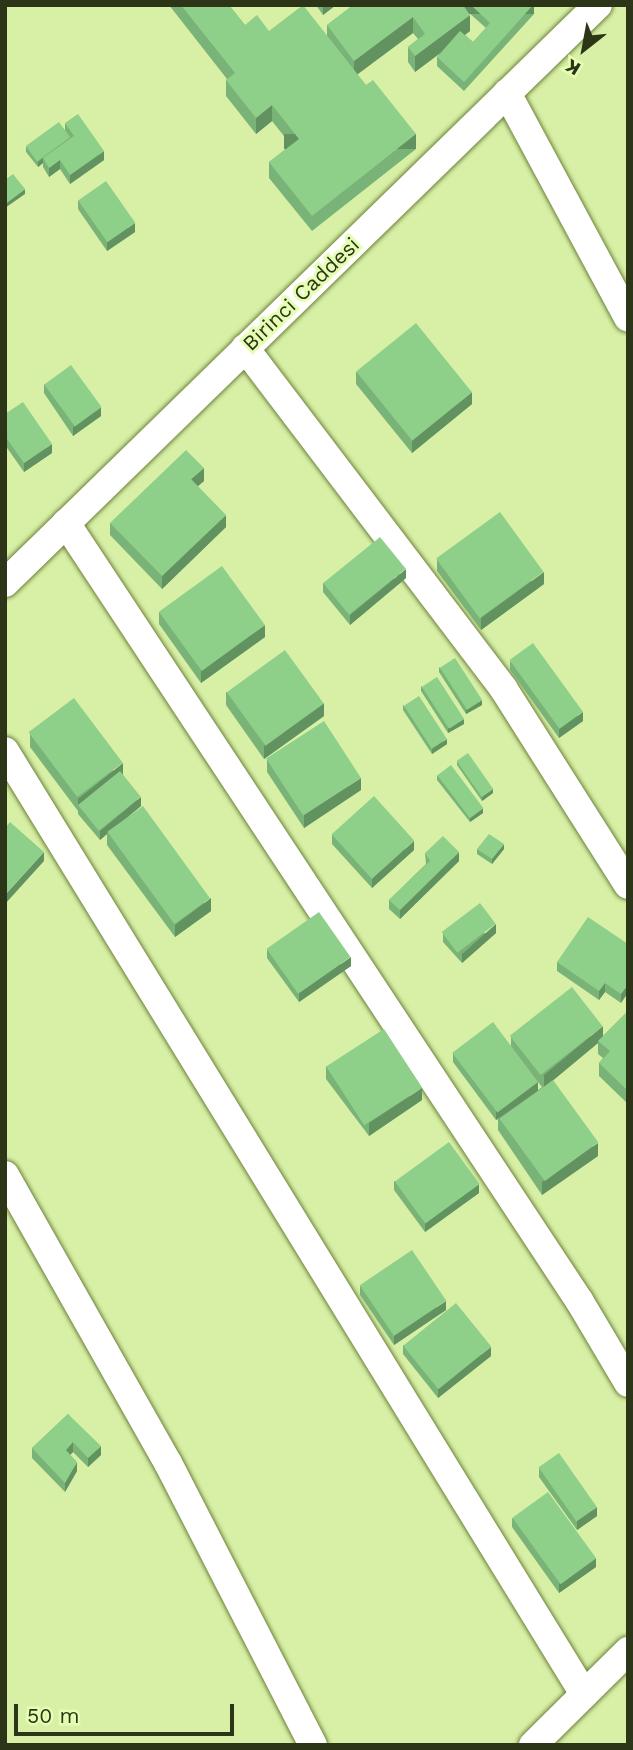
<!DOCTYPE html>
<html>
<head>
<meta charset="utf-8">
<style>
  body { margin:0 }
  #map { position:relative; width:633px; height:1750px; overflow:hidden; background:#d8f0a6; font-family:"Work Sans",sans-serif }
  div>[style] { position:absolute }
  .roads { filter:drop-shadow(0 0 2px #6d823b) drop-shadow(0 0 2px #6d823b) }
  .minor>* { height:28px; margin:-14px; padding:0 14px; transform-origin:14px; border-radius:14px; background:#fff }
  .wall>* { inset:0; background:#7ab377 }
  .shaded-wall>* { inset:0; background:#639261; transform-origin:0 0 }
  .building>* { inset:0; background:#8ed08a; transform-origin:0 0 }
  span { translate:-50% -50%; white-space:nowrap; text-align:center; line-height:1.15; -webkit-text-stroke:6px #e5feb3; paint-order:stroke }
  .street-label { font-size:21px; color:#2c3517 }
  .frame { position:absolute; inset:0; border:7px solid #2c3517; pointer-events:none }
  .north { position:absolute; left:549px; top:14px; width:70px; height:70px; -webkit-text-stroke:5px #e5feb3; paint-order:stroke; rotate:211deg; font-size:19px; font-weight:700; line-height:28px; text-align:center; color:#2c3517 }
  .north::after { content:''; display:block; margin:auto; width:24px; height:32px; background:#2c3517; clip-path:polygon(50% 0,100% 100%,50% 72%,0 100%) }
  .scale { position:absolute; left:14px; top:1704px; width:220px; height:32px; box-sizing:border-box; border:4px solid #2c3517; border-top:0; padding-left:9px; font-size:21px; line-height:24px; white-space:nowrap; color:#2c3517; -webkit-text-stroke:5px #e5feb3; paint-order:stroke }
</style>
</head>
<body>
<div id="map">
  <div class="roads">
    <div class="minor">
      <div style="left:507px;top:93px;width:255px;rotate:61.7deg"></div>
      <div style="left:245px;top:348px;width:427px;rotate:52.8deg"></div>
      <div style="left:503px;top:688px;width:233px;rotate:57.6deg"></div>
      <div style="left:66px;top:523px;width:933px;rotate:56.58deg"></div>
      <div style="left:580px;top:1302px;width:94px;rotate:59.3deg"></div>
      <div style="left:5px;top:583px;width:828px;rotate:-44.27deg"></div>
      <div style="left:5px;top:751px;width:1107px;rotate:58.45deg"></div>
      <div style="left:5px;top:1175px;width:331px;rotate:60.5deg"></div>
      <div style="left:168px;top:1463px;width:317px;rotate:62.8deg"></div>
      <div style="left:533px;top:1745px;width:134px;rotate:-44.7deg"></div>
    </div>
  </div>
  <div class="wall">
    <div style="clip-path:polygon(evenodd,169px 5px,229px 5px,245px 25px,269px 31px,327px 36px,327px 25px,352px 6px,352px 5px,463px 5px,466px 9px,466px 5px,534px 5px,534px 14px,464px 91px,437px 66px,437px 57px,440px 53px,415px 72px,408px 62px,408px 47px,418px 39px,413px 33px,357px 74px,416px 149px,312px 231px,269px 178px,269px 162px,291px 145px,272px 121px,256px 134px,226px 96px,226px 80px,227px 79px,169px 5px,468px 12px,486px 28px,473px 42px,465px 35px,470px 31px,468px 12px)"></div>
    <div style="clip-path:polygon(316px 5px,336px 5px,323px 15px)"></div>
    <div style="clip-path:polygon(65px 123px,104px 160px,70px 184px,60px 169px,49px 177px,43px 167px,43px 163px,38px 167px,26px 152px,26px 147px,65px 130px)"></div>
    <div style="clip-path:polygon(78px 200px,135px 232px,107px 251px,78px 209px)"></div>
    <div style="clip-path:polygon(356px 372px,472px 404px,412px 453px,356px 384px)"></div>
    <div style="clip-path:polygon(44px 384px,101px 416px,73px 436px,44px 393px)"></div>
    <div style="clip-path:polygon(5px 414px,52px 453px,24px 472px,5px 445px)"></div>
    <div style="clip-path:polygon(204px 481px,198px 486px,226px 527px,162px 589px,110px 535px,110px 523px)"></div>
    <div style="clip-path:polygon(437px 559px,544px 584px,481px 630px,437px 571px)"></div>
    <div style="clip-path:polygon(406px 578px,350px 625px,323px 592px,323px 583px)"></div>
    <div style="clip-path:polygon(159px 612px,265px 637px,201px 683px,159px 624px)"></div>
    <div style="clip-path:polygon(510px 661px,583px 721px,559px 738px,510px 670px)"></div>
    <div style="clip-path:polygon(439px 667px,482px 705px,466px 714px,439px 672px)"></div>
    <div style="clip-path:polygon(421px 686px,464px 724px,448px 733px,421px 691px)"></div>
    <div style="clip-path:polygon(226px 692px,324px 716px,264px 759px,226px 705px)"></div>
    <div style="clip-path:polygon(403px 705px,447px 744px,432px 754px,403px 710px)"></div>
    <div style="clip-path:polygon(30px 734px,123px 775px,141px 806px,129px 816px,211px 911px,175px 937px,107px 845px,107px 834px,100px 840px,78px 814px,78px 811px,30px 747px)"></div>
    <div style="clip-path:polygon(267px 759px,361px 790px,304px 828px,267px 772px)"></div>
    <div style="clip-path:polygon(457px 761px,493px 793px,482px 801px,457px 765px)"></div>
    <div style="clip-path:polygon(437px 775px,483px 813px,470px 822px,437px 780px)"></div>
    <div style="clip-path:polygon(332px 835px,414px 850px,372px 888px,332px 844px)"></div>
    <div style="clip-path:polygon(477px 849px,504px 849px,492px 864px,477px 854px)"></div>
    <div style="clip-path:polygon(425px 853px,459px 861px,400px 919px,389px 909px,389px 900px,426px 864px)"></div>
    <div style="clip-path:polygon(443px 933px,496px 933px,462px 963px,443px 942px)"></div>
    <div style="clip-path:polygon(628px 944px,621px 1003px,605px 992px,599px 1000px,557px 971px,557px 962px)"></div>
    <div style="clip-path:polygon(267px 949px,351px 966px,299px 1002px,267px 958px)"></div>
    <div style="clip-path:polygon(evenodd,628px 1011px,628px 1104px,599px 1076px,599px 1063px,603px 1058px,598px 1054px,598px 1043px,553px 1080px,598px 1156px,542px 1195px,498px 1130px,498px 1119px,496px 1120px,453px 1062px,453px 1053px,511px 1046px,511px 1037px,603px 1036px,628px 1011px,538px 1082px,542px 1087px,538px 1090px,538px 1082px)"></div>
    <div style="clip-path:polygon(326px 1066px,422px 1100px,369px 1136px,326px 1079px)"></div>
    <div style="clip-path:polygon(394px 1181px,479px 1193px,425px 1232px,394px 1190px)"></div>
    <div style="clip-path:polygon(360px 1286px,446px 1310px,394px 1345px,360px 1295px)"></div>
    <div style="clip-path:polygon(403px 1345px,491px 1356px,438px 1398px,403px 1354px)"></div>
    <div style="clip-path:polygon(68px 1414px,101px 1455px,88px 1467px,73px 1452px,70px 1455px,77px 1471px,65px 1492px,32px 1458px,32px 1448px)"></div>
    <div style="clip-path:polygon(539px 1468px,597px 1516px,577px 1530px,539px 1477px)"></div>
    <div style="clip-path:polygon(512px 1518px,596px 1567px,559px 1593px,512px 1527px)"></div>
  </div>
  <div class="shaded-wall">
    <div style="clip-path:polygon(323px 5px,336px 5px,323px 15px)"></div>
    <div style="left:534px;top:5px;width:9px;height:104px;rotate:90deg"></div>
    <div style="clip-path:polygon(470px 15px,470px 31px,415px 72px,415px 56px)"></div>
    <div style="clip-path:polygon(413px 17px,413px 33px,354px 77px,354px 61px)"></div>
    <div style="clip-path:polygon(272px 105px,272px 121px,256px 134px,256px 118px)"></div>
    <div style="left:416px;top:134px;width:15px;height:132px;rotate:90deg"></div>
    <div style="clip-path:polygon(104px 151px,104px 160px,70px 184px,70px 175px)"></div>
    <div style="clip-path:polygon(43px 158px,43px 163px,38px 167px,38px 162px)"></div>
    <div style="clip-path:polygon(60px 160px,60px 169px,49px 177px,49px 168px)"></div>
    <div style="clip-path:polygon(25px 189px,25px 194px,5px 208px,5px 204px)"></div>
    <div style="clip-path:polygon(135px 223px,135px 232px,107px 251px,107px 242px)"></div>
    <div style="clip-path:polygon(472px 392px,472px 404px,412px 453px,412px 441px)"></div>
    <div style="clip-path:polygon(101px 407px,101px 416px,73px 436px,73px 427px)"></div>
    <div style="clip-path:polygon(52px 444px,52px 453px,24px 472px,24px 463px)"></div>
    <div style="clip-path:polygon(204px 468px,204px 481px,191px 492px,191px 479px)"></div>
    <div style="clip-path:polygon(226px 515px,226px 527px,162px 589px,162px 576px)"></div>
    <div style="clip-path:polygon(406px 569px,406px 578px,350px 625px,350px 615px)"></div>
    <div style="clip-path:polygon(544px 572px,544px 584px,481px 630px,481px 618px)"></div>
    <div style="clip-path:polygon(265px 625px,265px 637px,201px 683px,201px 670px)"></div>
    <div style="clip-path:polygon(482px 700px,482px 705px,466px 714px,466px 710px)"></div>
    <div style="clip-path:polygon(324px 703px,324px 716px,264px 759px,264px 746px)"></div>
    <div style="clip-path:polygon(583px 712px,583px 721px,559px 738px,559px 729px)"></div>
    <div style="clip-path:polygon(464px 719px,464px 724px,448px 733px,448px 728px)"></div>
    <div style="clip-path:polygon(447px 739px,447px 744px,432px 754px,432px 749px)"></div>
    <div style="clip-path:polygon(123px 763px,123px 776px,78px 805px,78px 811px,78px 799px)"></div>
    <div style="clip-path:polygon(361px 778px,361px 790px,304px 828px,304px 815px)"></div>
    <div style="clip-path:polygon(493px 789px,493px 793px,482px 801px,482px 797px)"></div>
    <div style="clip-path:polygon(141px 797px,141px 806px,108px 833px,107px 832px,107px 834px,100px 840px,100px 831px)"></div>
    <div style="clip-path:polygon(483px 808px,483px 813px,470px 822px,470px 818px)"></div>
    <div style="clip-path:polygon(414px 841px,414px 850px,372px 888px,372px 879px)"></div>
    <div style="clip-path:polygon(504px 844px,504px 849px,492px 864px,492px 859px)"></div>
    <div style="clip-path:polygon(44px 852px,44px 861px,5px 904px,5px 895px)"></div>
    <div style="clip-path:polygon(459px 852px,459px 861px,400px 919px,400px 910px)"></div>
    <div style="clip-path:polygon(211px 898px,211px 911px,175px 937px,175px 925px)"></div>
    <div style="clip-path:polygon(496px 924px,496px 933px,462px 963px,462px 954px)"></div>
    <div style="clip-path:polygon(351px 957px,351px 966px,299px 1002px,299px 993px)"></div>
    <div style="clip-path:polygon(605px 983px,605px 992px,599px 1000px,599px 991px)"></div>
    <div style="clip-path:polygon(628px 984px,628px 993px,621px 1003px,621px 994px)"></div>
    <div style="clip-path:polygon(603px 1026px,603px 1039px,598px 1041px,598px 1043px,544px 1088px,544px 1075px)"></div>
    <div style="clip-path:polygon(538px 1082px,538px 1091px,496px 1120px,496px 1111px)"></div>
    <div style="clip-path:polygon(422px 1088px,422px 1100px,369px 1136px,369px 1123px)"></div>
    <div style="clip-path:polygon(598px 1143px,598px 1156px,542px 1195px,542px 1182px)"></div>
    <div style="clip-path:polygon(479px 1184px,479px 1193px,425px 1232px,425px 1223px)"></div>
    <div style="clip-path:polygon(446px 1301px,446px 1310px,394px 1345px,394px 1336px)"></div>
    <div style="clip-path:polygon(491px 1347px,491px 1356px,438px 1398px,438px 1388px)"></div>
    <div style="clip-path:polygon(73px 1442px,73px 1452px,66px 1459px,66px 1450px)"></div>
    <div style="clip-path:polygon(101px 1446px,101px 1455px,88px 1467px,88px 1458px)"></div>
    <div style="clip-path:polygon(77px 1462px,77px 1471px,65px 1492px,65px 1483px)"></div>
    <div style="clip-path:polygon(597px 1507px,597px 1516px,577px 1530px,577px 1521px)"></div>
    <div style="clip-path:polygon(596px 1558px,596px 1567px,559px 1593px,559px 1584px)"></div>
  </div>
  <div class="building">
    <div style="clip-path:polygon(181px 5px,229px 5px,245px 25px,257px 15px,269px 31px,303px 5px,366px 85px,373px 80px,416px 134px,312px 216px,269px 162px,299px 139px,272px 105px,256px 118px,226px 80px,235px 73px)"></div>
    <div style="clip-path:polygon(353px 5px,463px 5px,470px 15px,415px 56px,408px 47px,425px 34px,413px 17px,354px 61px,327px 25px)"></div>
    <div style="clip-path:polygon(471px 5px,533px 5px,464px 82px,437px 57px,460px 31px,473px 42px,490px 23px)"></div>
    <div style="clip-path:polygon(78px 114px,104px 151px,70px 175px,60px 160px,49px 168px,43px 158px,74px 136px,65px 123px)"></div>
    <div style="left:59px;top:122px;width:19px;height:41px;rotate:54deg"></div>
    <div style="clip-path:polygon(13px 174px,25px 189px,5px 204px,5px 180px)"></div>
    <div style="left:106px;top:181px;width:51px;height:34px;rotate:55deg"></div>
    <div style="left:416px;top:323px;width:89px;height:77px;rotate:51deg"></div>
    <div style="left:71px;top:365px;width:52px;height:33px;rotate:54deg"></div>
    <div style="clip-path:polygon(23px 402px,52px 444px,24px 463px,5px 436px,5px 414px)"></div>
    <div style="clip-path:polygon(186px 450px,204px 468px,191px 479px,226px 515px,162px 576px,110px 523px)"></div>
    <div style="left:500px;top:512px;width:74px;height:79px;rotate:54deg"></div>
    <div style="left:380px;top:537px;width:41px;height:73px;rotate:51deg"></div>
    <div style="left:222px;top:566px;width:73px;height:78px;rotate:54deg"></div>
    <div style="left:533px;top:643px;width:85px;height:29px;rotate:54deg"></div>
    <div style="left:285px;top:650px;width:66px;height:72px;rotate:54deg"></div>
    <div style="left:455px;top:658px;width:50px;height:18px;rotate:57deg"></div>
    <div style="left:437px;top:677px;width:50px;height:18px;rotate:57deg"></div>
    <div style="left:419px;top:696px;width:51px;height:18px;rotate:57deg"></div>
    <div style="left:74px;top:698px;width:81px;height:57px;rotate:53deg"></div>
    <div style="left:324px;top:721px;width:68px;height:69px;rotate:57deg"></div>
    <div style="left:468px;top:753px;width:44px;height:14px;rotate:55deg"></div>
    <div style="left:451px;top:765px;width:54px;height:17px;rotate:53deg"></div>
    <div style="left:120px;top:771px;width:33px;height:54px;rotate:51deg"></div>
    <div style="left:374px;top:796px;width:60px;height:57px;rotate:48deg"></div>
    <div style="left:143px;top:806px;width:114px;height:44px;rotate:54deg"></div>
    <div style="clip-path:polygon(10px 822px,44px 852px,5px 895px,5px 828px)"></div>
    <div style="clip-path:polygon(489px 834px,504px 844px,492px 859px,477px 849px)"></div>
    <div style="clip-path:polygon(443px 836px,459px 852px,400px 910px,389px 900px,430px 861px,425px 853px)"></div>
    <div style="left:480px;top:903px;width:26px;height:48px;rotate:53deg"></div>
    <div style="left:319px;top:912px;width:55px;height:64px;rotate:55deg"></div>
    <div style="clip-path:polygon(588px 917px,628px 944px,628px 984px,621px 994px,605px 983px,599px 991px,557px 962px)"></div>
    <div style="left:572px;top:987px;width:50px;height:79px;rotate:52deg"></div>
    <div style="clip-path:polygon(628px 1011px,628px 1091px,599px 1063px,610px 1051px,598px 1041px)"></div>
    <div style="left:493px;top:1022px;width:75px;height:51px;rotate:53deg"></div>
    <div style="left:384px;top:1029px;width:70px;height:69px;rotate:57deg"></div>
    <div style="left:553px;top:1080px;width:77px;height:66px;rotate:54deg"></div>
    <div style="left:449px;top:1142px;width:52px;height:67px;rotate:54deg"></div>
    <div style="left:412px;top:1250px;width:61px;height:63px;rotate:56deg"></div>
    <div style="left:456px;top:1303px;width:56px;height:68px;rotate:51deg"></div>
    <div style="clip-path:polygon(68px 1414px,101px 1446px,88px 1458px,73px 1442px,66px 1450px,77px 1462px,65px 1483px,32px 1448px)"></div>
    <div style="left:559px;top:1453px;width:66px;height:25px;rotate:55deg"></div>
    <div style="left:548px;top:1492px;width:82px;height:44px;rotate:54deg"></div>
  </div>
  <div class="street-label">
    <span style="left:301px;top:294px;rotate:-44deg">Birinci Caddesi</span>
  </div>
  <div class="frame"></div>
  <div class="north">K</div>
  <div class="scale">50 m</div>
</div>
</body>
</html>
